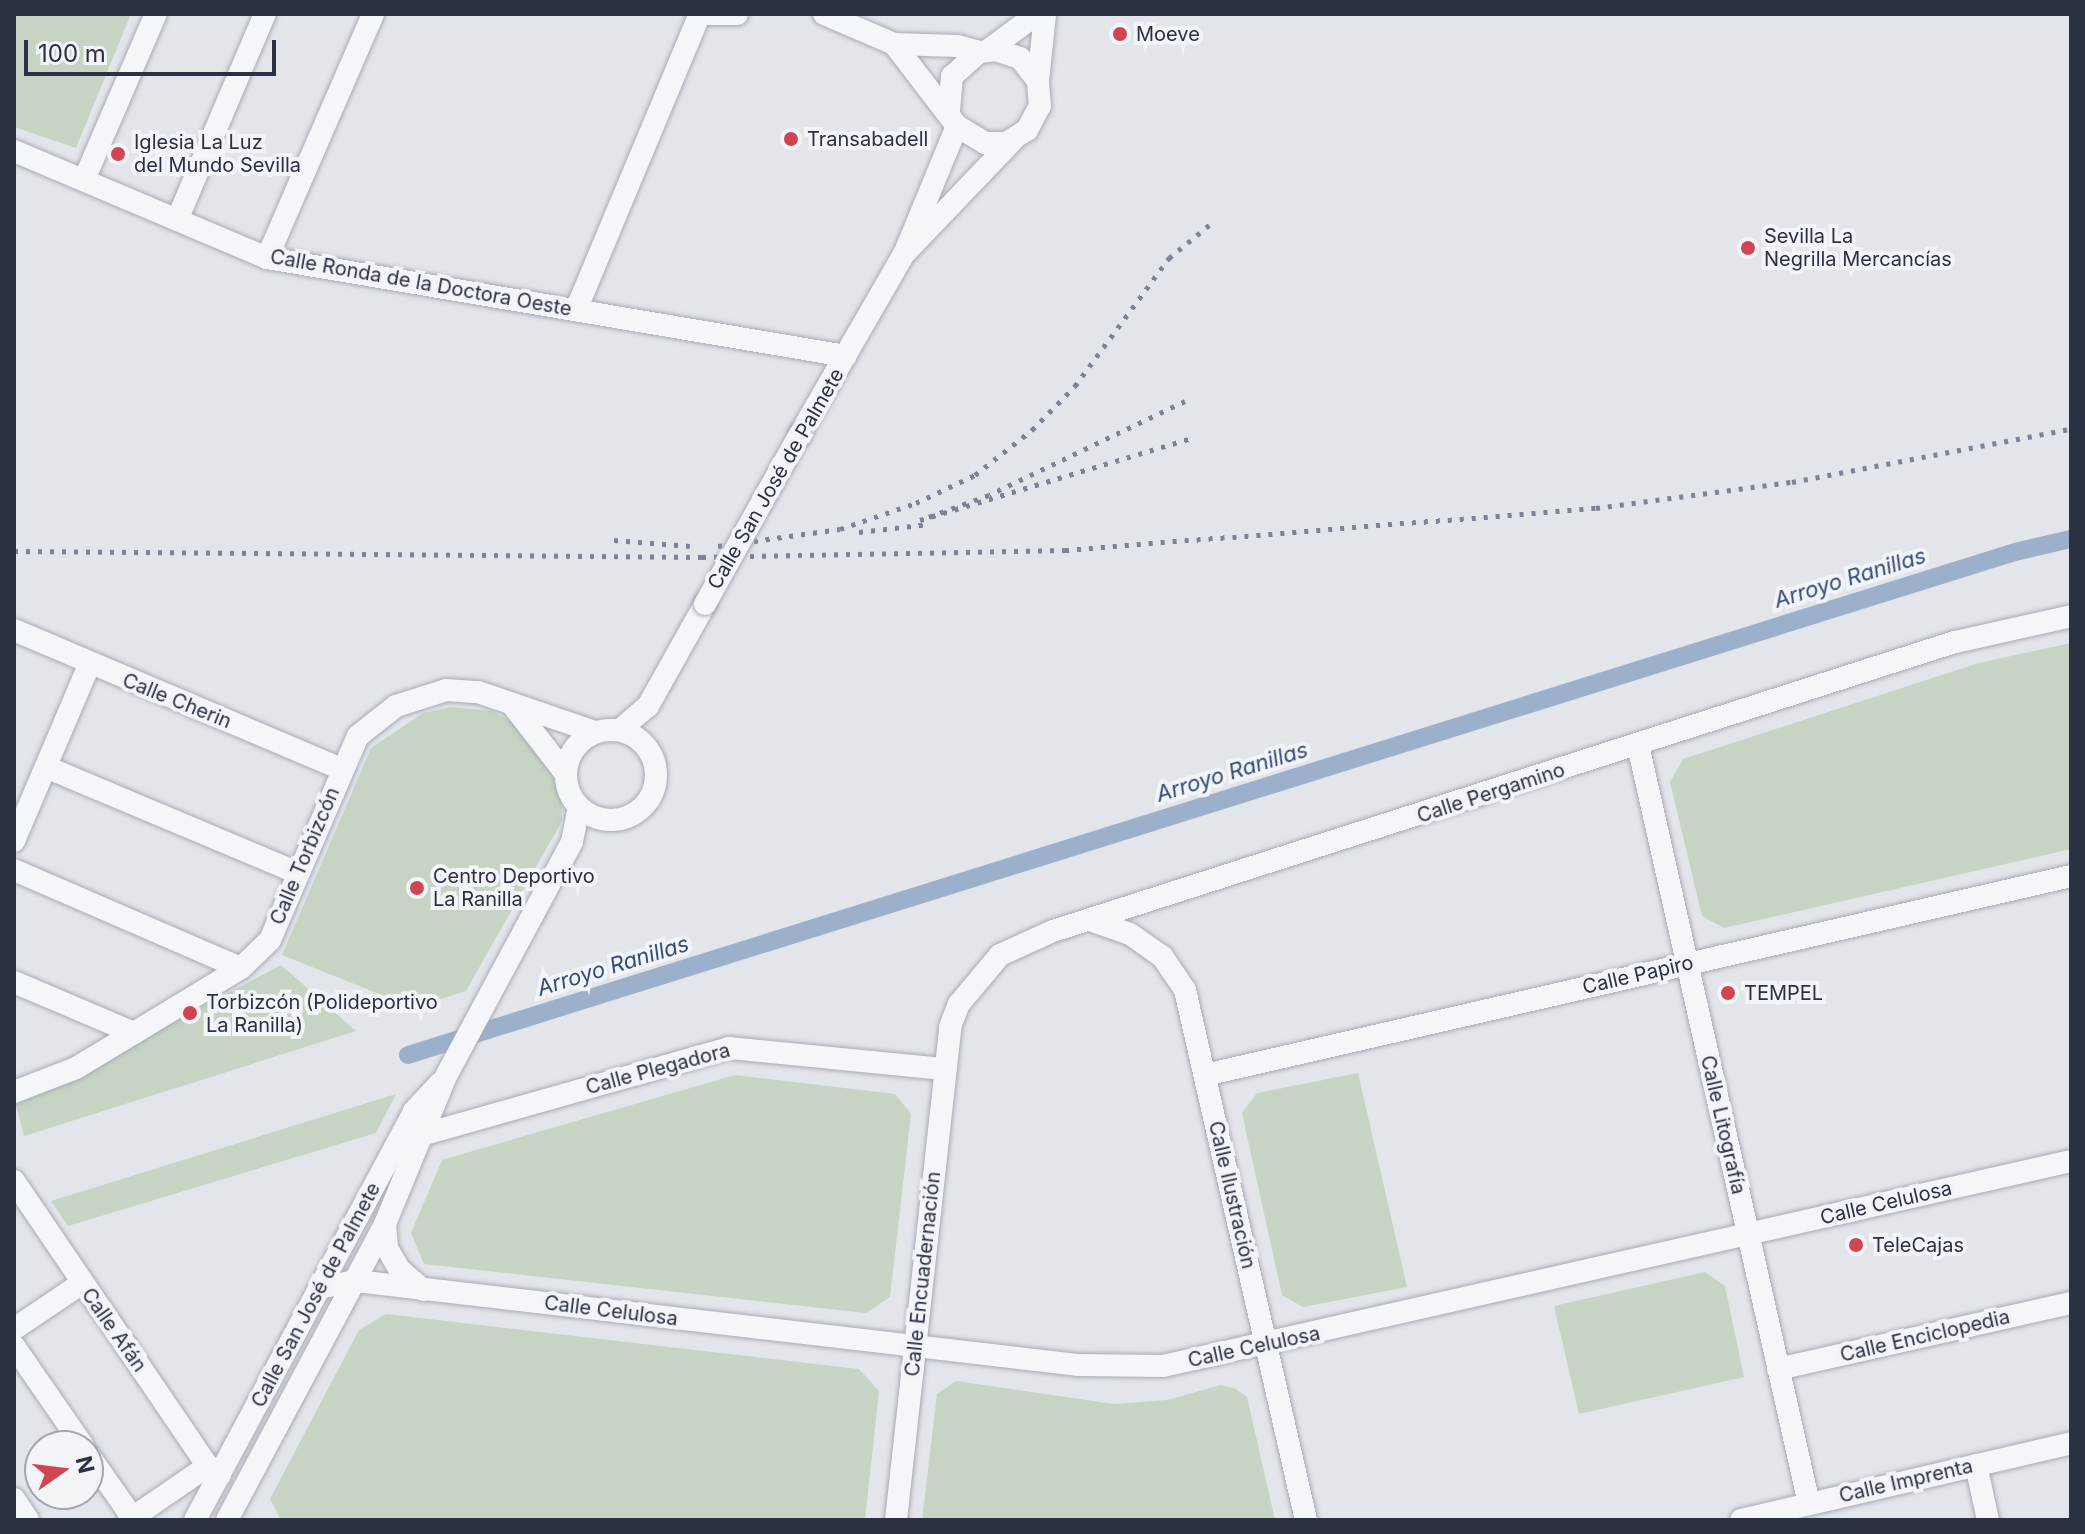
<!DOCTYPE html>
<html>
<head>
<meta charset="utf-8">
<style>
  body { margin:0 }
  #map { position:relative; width:2085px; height:1534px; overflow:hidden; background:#e2e5ea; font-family:Inter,sans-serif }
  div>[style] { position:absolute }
  .green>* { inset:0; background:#c6d5c3 }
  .canal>* { height:18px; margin:-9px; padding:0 9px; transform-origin:9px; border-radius:9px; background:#9cb0cb }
  .roads { filter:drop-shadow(0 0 2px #a7abb5) drop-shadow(0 0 2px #a7abb5) }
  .minor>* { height:22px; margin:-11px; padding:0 11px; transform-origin:11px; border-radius:11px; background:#f5f6f9 }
  .minor>.ring { margin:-11px; padding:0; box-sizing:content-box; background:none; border:22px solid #f5f6f9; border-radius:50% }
  .rail>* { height:5px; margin-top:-2.5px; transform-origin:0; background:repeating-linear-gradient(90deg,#7b8394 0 4px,transparent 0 12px) }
  .bridges { filter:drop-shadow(0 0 2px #a7abb5) drop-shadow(0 0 2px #a7abb5) }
  .minor-bridge>* { height:22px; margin:-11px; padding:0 11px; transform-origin:11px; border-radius:11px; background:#f5f6f9 }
  .dots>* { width:22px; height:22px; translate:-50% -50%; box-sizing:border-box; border:4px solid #f2f4f8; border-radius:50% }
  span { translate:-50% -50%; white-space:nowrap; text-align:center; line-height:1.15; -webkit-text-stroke:8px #f2f4f8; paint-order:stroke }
  .poi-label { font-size:20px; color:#293143 }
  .left { translate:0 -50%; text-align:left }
  .street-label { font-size:20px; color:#293143 }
  .water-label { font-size:22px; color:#334d78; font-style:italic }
  .frame { position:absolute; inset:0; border:16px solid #293143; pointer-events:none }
  .north { position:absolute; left:24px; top:1430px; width:80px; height:80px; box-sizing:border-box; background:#f2f4f8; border:2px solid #a2a6b0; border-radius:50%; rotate:76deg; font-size:22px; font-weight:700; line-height:32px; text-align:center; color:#293143 }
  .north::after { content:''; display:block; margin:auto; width:28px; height:36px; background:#d14552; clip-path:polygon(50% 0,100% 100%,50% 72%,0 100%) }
  .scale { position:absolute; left:24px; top:40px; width:252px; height:36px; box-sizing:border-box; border:4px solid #293143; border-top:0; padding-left:10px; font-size:24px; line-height:28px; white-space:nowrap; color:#293143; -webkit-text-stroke:6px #f2f4f8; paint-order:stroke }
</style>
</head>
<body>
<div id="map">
  <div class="green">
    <div style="clip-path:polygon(14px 14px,131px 14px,76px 148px,14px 127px)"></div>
    <div style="clip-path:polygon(2071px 643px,2071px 849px,1724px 928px,1702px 916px,1670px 782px,1683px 759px,1979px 663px)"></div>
    <div style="clip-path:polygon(451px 707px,492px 711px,513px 723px,547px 763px,562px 803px,562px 821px,466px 991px,414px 1008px,282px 955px,371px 748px,423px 713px)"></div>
    <div style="clip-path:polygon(281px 965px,356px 1031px,24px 1136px,16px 1105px)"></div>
    <div style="clip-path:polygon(1358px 1073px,1407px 1287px,1303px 1307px,1282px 1295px,1242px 1113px,1257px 1093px)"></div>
    <div style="clip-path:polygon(735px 1075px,895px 1094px,911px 1114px,890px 1297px,866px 1313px,424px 1264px,411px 1233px,442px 1160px)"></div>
    <div style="clip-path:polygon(396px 1094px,376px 1133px,68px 1226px,51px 1201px)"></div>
    <div style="clip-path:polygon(1705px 1272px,1725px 1286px,1744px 1377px,1579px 1414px,1554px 1306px)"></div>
    <div style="clip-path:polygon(386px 1314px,859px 1369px,879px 1391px,865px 1520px,281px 1520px,270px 1499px,359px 1330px)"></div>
    <div style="clip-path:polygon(956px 1381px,1114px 1404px,1167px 1400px,1221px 1385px,1236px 1389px,1247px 1397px,1275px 1520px,922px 1520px,937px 1394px)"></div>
  </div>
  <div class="canal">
    <div style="left:408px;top:1055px;width:1684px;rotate:-17.38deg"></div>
    <div style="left:2015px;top:552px;width:57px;rotate:-13.1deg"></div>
  </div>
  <div class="roads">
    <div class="minor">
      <div style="left:706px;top:14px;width:31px"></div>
      <div style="left:824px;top:14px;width:76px;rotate:23.2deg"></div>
      <div style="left:894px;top:44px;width:63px;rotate:1.8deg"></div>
      <div style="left:957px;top:46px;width:23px;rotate:15deg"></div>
      <div style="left:894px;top:44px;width:103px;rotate:52.5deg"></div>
      <div style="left:957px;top:126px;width:33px;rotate:31deg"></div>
      <div style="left:985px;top:143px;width:21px"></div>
      <div style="left:1006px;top:143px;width:25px;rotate:-32deg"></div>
      <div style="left:1027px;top:130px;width:27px;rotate:-62deg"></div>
      <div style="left:1040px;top:106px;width:25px;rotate:-95deg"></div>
      <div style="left:1038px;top:81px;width:29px;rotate:-128deg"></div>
      <div style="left:1020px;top:58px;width:25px;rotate:-162deg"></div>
      <div style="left:996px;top:50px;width:17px;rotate:173deg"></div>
      <div style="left:979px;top:52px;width:36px;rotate:138deg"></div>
      <div style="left:952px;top:76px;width:35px;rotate:95deg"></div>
      <div style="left:987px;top:51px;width:62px;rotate:-36.5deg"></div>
      <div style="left:1038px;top:81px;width:67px;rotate:-84deg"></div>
      <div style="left:14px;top:151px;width:275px;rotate:22.9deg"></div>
      <div style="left:267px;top:258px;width:587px;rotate:9.61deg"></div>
      <div style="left:84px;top:180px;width:181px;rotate:-66.6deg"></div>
      <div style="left:177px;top:220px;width:224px;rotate:-66.9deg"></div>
      <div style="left:907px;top:251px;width:153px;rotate:-46.3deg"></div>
      <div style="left:267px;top:258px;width:266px;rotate:-66.5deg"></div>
      <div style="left:576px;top:310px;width:321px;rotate:-67.3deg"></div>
      <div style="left:800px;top:434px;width:210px;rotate:-60deg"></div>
      <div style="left:905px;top:252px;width:136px;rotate:-67.6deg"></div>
      <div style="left:14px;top:630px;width:356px;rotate:23deg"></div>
      <div style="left:514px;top:707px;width:85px;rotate:52.2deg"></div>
      <div class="ring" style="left:566px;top:730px;width:68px;height:68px"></div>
      <div style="left:620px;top:730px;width:37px;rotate:-41deg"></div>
      <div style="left:648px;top:706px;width:117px;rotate:-60.8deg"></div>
      <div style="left:1638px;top:745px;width:778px;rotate:77.3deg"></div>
      <div style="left:46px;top:767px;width:273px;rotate:22.8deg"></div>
      <div style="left:14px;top:841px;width:191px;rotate:-66.9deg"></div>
      <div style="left:14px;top:870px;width:247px;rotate:23.4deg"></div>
      <div style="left:1090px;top:920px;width:42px;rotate:19.3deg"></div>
      <div style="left:1130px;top:934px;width:39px;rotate:35deg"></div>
      <div style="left:1162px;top:956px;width:41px;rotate:55.9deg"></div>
      <div style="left:1185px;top:990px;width:544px;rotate:77.14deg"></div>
      <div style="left:14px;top:982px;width:130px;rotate:23deg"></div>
      <div style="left:1205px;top:1075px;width:889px;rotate:-12.94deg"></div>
      <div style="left:14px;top:1092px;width:66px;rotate:-21.2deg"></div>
      <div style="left:76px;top:1068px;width:68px;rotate:-31.1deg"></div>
      <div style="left:134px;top:1033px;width:125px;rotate:-31.3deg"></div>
      <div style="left:241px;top:968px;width:40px;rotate:-44deg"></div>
      <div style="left:270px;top:940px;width:222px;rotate:-66.7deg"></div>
      <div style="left:358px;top:736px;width:48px;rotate:-38.3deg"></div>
      <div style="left:396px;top:706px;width:52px;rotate:-17.7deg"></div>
      <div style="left:446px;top:690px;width:32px;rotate:4deg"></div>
      <div style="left:478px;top:692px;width:124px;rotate:18.9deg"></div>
      <div style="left:425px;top:1134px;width:316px;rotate:-15.8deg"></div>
      <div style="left:729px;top:1048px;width:217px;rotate:5.6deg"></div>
      <div style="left:14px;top:1181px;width:345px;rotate:55.8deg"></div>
      <div style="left:208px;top:1466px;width:15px;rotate:37deg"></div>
      <div style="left:385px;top:1224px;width:24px;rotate:85deg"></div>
      <div style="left:387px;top:1248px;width:24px;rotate:60deg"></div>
      <div style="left:399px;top:1269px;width:32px;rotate:41deg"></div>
      <div style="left:319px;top:1288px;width:38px;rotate:-11deg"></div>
      <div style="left:356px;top:1281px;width:728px;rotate:6.63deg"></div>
      <div style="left:1079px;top:1365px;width:84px;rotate:0.7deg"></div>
      <div style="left:1163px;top:1366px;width:931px;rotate:-12.72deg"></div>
      <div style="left:14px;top:1329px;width:82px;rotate:-34.1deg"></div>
      <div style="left:14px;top:1346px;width:121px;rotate:55.4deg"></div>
      <div style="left:1778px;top:1369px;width:300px;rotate:-12.7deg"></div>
      <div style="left:88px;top:1454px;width:80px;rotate:55.1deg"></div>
      <div style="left:1976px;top:1465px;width:56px;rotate:77.7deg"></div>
      <div style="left:14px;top:1499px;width:25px;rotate:56deg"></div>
      <div style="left:129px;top:1520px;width:96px;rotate:-34.4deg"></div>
      <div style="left:195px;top:1520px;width:464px;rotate:-61.8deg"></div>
      <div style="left:414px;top:1111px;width:38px;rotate:-47deg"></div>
      <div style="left:227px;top:1520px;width:336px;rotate:-61.9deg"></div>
      <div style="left:385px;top:1224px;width:160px;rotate:-67.6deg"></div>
      <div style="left:446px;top:1076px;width:266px;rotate:-61.7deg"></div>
      <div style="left:572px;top:842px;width:36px;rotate:-79deg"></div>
      <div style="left:896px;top:1520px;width:496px;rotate:-83.7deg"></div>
      <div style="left:950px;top:1027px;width:25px;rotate:-69deg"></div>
      <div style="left:959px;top:1004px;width:64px;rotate:-50.1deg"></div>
      <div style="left:1000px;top:955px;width:58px;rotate:-24.4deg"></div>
      <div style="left:1053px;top:931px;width:947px;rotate:-17.77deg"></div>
      <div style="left:1955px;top:642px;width:119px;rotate:-12.6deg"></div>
      <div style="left:1741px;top:1520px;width:339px;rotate:-13.1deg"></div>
    </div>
  </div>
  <div class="rail">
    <div style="left:1185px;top:401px;width:217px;rotate:154.4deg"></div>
    <div style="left:989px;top:495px;width:73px;rotate:160.1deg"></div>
    <div style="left:920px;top:520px;width:287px;rotate:-16.8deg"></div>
    <div style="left:859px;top:532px;width:71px;rotate:-6.4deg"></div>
    <div style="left:614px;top:540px;width:76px;rotate:4.5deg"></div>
    <div style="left:718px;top:546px;width:123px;rotate:-7.9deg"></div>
    <div style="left:840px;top:529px;width:80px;rotate:-18.9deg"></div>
    <div style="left:916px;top:503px;width:65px;rotate:-25.4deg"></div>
    <div style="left:975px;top:475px;width:73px;rotate:-38.3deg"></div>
    <div style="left:1032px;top:430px;width:62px;rotate:-45.7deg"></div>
    <div style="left:1075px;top:386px;width:159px;rotate:-53.7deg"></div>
    <div style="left:1169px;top:258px;width:57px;rotate:-39.3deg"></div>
    <div style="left:14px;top:551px;width:688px;rotate:0.5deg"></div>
    <div style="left:702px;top:557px;width:363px;rotate:-1.1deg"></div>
    <div style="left:1065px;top:550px;width:533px;rotate:-4.52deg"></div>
    <div style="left:1596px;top:508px;width:198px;rotate:-7.6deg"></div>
    <div style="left:1792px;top:482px;width:284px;rotate:-10.8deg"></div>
  </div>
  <div class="bridges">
    <div class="minor-bridge">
      <div style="left:705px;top:604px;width:195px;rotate:-60.8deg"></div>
    </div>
  </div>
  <div class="dots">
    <div style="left:1120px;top:34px;background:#d14552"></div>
    <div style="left:791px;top:139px;background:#d14552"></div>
    <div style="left:118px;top:154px;background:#d14552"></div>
    <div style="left:1748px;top:248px;background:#d14552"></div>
    <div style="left:417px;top:888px;background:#d14552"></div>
    <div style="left:1728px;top:993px;background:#d14552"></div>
    <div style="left:190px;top:1013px;background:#d14552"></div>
    <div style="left:1856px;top:1245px;background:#d14552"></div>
  </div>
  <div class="poi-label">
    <span class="left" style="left:1136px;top:34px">Moeve</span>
    <span class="left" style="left:807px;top:139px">Transabadell</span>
    <span class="left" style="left:134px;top:154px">Iglesia La Luz<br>del Mundo Sevilla</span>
    <span class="left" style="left:1764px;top:248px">Sevilla La<br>Negrilla Mercancías</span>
    <span class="left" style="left:433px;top:888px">Centro Deportivo<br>La Ranilla</span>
    <span class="left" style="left:1744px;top:993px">TEMPEL</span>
    <span class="left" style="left:206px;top:1014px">Torbizcón (Polideportivo<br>La Ranilla)</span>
    <span class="left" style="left:1872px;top:1245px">TeleCajas</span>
  </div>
  <div class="street-label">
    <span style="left:421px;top:283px;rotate:10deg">Calle Ronda de la Doctora Oeste</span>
    <span style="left:776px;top:479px;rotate:-60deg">Calle San José de Palmete</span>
    <span style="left:177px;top:701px;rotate:22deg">Calle Cherin</span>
    <span style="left:1491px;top:793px;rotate:-18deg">Calle Pergamino</span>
    <span style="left:305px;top:856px;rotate:-67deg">Calle Torbizcón</span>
    <span style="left:1638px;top:975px;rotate:-13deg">Calle Papiro</span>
    <span style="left:658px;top:1069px;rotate:-15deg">Calle Plegadora</span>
    <span style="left:1723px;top:1125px;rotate:77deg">Calle Litografía</span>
    <span style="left:1232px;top:1195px;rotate:77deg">Calle Ilustración</span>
    <span style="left:1886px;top:1203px;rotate:-13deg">Calle Celulosa</span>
    <span style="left:923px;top:1274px;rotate:-84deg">Calle Encuadernación</span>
    <span style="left:316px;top:1295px;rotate:-62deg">Calle San José de Palmete</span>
    <span style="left:611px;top:1311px;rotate:7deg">Calle Celulosa</span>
    <span style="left:114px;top:1330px;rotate:55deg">Calle Afán</span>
    <span style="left:1925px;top:1336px;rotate:-13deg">Calle Enciclopedia</span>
    <span style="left:1254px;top:1347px;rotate:-12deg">Calle Celulosa</span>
    <span style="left:1906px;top:1481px;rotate:-13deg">Calle Imprenta</span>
  </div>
  <div class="water-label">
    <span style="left:1850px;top:578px;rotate:-17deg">Arroyo Ranillas</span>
    <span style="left:1232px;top:772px;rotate:-17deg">Arroyo Ranillas</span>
    <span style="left:613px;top:966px;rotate:-17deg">Arroyo Ranillas</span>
  </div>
  <div class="frame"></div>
  <div class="north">N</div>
  <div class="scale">100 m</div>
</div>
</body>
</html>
